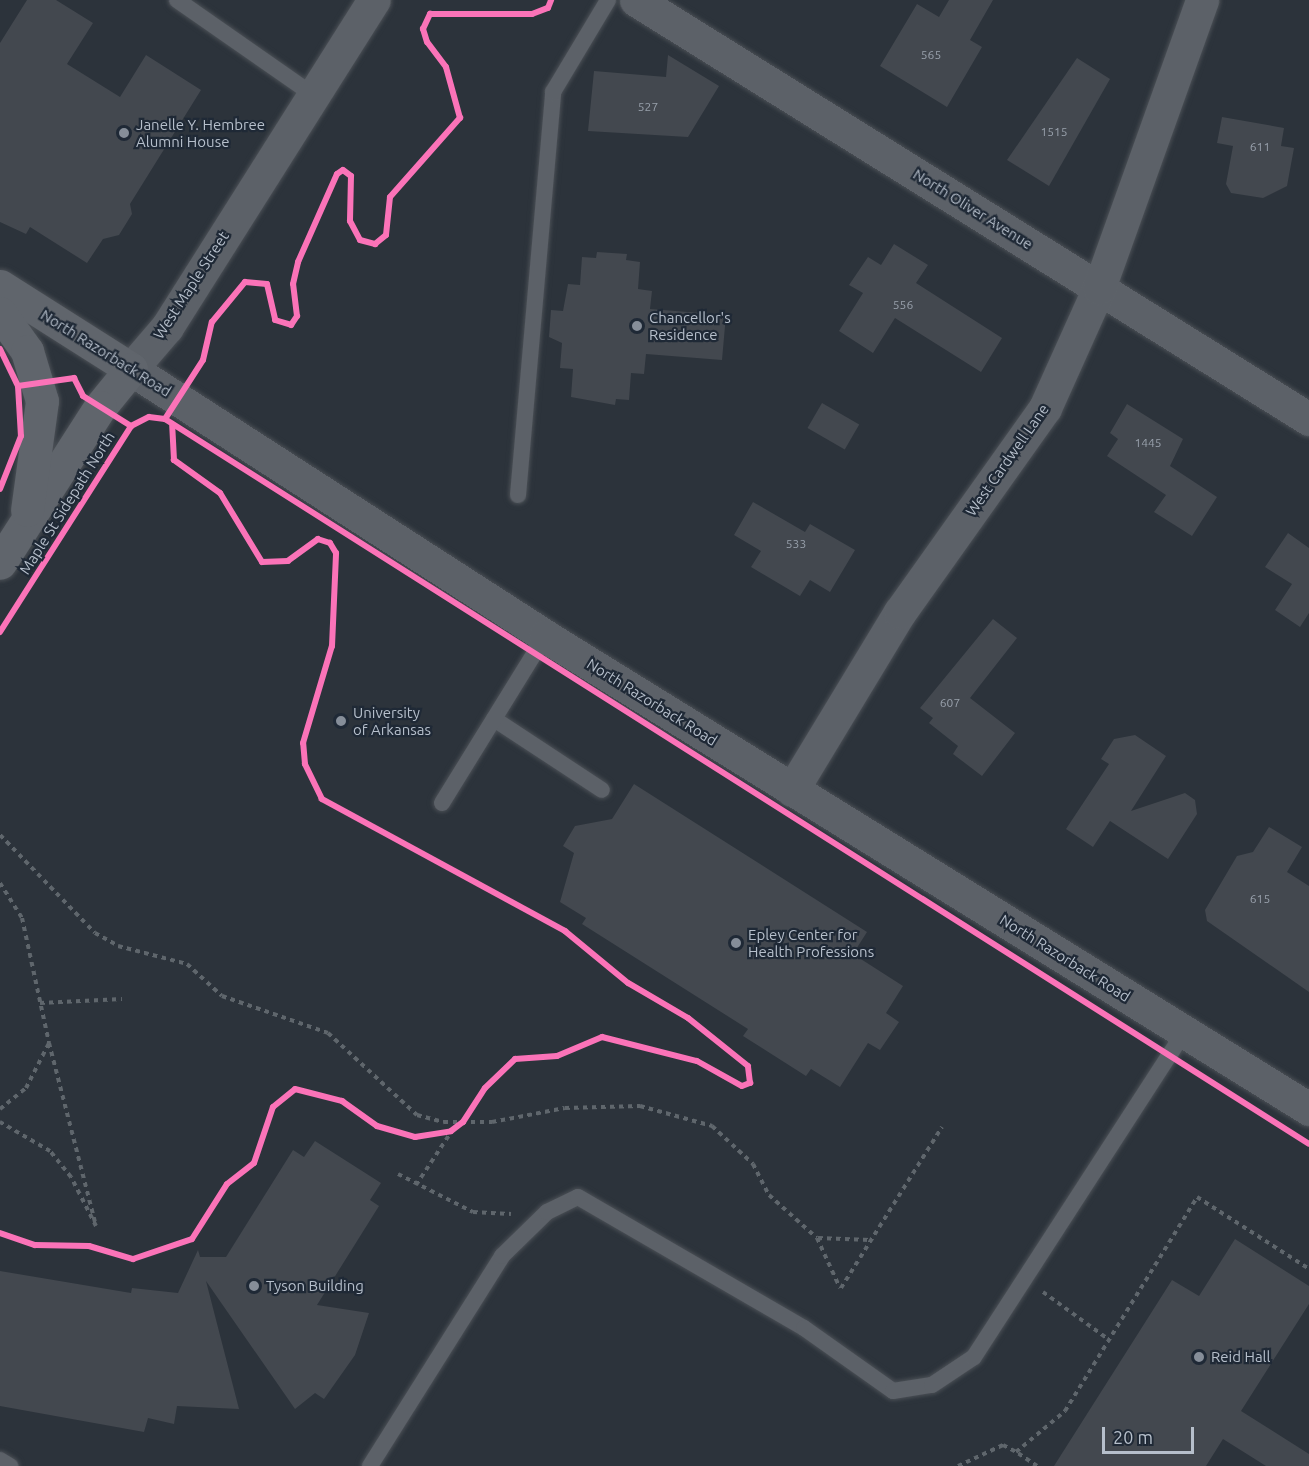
<!DOCTYPE html>
<html>
<head>
<meta charset="utf-8">
<style>
  body { margin:0 }
  #map { position:relative; width:1309px; height:1466px; overflow:hidden; background:#2c333b; font-family:Ubuntu,sans-serif }
  div>[style] { position:absolute }
  .building>* { inset:0; background:#43484f; transform-origin:0 0 }
  .path>* { height:4px; margin-top:-2px; transform-origin:0; background:repeating-linear-gradient(90deg,#5f666c 0 4.5px,transparent 0 9px) }
  .roads { filter:drop-shadow(0 0 2px #4a4f55) drop-shadow(0 0 2px #4a4f55) }
  .service>* { height:16px; margin:-8px; padding:0 8px; transform-origin:8px; border-radius:8px; background:#5c6168 }
  .minor>* { height:33px; margin:-16.5px; padding:0 16.5px; transform-origin:16.5px; border-radius:16.5px; background:#5c6168 }
  .tertiary>* { height:33px; margin:-16.5px; padding:0 16.5px; transform-origin:16.5px; border-radius:16.5px; background:#5c6168 }
  .secondary>* { height:33px; margin:-16.5px; padding:0 16.5px; transform-origin:16.5px; border-radius:16.5px; background:#60656c }
  .cycleway>* { height:6px; margin:-3px; padding:0 3px; transform-origin:3px; border-radius:3px; background:#fb73b8 }
  .dots>* { width:16px; height:16px; translate:-50% -50%; box-sizing:border-box; border:3px solid #1f2936; border-radius:50% }
  span { translate:-50% -50%; white-space:nowrap; text-align:center; line-height:1.15; -webkit-text-stroke:4.5px #1f2936; paint-order:stroke }
  .number-label { font-size:12px; color:#99a1ac }
  .number-label span { -webkit-text-stroke-width:0 }
  .poi-label { font-size:15px; color:#b6bfcb }
  .left { translate:0 -50%; text-align:left }
  .street-label { font-size:15px; color:#b6bfcb }
  .scale { position:absolute; left:1102px; top:1427px; width:92px; height:27px; box-sizing:border-box; border:3px solid #b6bfcb; border-top:0; padding-left:8px; font-size:18px; line-height:21px; white-space:nowrap; color:#b6bfcb; -webkit-text-stroke:4px #1f2936; paint-order:stroke }
</style>
</head>
<body>
<div id="map">
  <div class="building">
    <div style="clip-path:polygon(27px 0,56px 0,93px 23px,67px 64px,120px 97px,146px 55px,201px 90px,130px 204px,132px 214px,119px 235px,103px 239px,87px 263px,30px 227px,26px 234px,0 222px,0 43px)"></div>
    <div style="clip-path:polygon(949px 0,993px 0,970px 40px,982px 47px,947px 107px,880px 66px,917px 4px,939px 17px)"></div>
    <div style="clip-path:polygon(668px 55px,719px 86px,688px 137px,588px 131px,594px 71px,666px 77px)"></div>
    <div style="clip-path:polygon(1077px 58px,1110px 79px,1049px 186px,1007px 160px)"></div>
    <div style="clip-path:polygon(1222px 117px,1284px 128px,1281px 146px,1294px 148px,1287px 186px,1263px 198px,1231px 193px,1226px 184px,1233px 146px,1217px 143px)"></div>
    <div style="clip-path:polygon(894px 244px,928px 265px,916px 283px,1002px 338px,981px 372px,895px 318px,873px 353px,839px 331px,863px 293px,849px 285px,868px 257px,881px 265px)"></div>
    <div style="clip-path:polygon(597px 252px,627px 254px,626px 260px,640px 262px,638px 289px,652px 291px,650px 309px,726px 315px,722px 360px,646px 354px,644px 374px,631px 373px,629px 400px,616px 399px,615px 405px,571px 397px,573px 369px,560px 368px,562px 343px,549px 337px,551px 310px,563px 311px,568px 284px,580px 285px,582px 257px,596px 258px)"></div>
    <div style="left:822px;top:403px;width:43px;height:29px;rotate:30deg"></div>
    <div style="clip-path:polygon(1127px 404px,1183px 439px,1170px 466px,1217px 497px,1192px 536px,1154px 512px,1166px 495px,1107px 456px,1118px 439px,1110px 433px)"></div>
    <div style="clip-path:polygon(753px 502px,805px 532px,810px 524px,855px 550px,830px 592px,810px 580px,800px 596px,751px 567px,761px 551px,734px 535px)"></div>
    <div style="clip-path:polygon(1288px 533px,1309px 548px,1309px 613px,1300px 627px,1275px 610px,1292px 584px,1265px 567px)"></div>
    <div style="clip-path:polygon(993px 619px,1017px 638px,970px 698px,1015px 733px,982px 776px,953px 754px,958px 746px,929px 723px,933px 718px,920px 708px)"></div>
    <div style="clip-path:polygon(1135px 735px,1166px 756px,1131px 811px,1185px 793px,1195px 800px,1197px 814px,1168px 859px,1110px 821px,1093px 847px,1066px 829px,1109px 764px,1101px 759px,1114px 739px)"></div>
    <div style="clip-path:polygon(634px 784px,867px 932px,853px 954px,903px 986px,886px 1013px,899px 1022px,880px 1050px,868px 1043px,840px 1087px,811px 1069px,806px 1076px,743px 1036px,748px 1029px,582px 924px,586px 918px,560px 902px,574px 853px,563px 846px,575px 826px,612px 819px)"></div>
    <div style="clip-path:polygon(1269px 827px,1302px 847px,1287px 872px,1309px 886px,1309px 992px,1207px 921px,1205px 910px,1237px 856px,1253px 852px)"></div>
    <div style="clip-path:polygon(315px 1141px,381px 1183px,370px 1200px,379px 1206px,317px 1305px,369px 1313px,355px 1355px,324px 1399px,315px 1393px,295px 1409px,206px 1281px,239px 1409px,177px 1406px,174px 1424px,148px 1418px,144px 1432px,0 1406px,0 1271px,131px 1293px,132px 1288px,178px 1293px,198px 1250px,200px 1257px,226px 1257px,293px 1150px,304px 1157px)"></div>
    <div style="clip-path:polygon(1235px 1239px,1309px 1286px,1309px 1304px,1241px 1411px,1309px 1454px,1309px 1466px,1266px 1466px,1223px 1439px,1206px 1466px,1054px 1466px,1172px 1280px,1199px 1296px)"></div>
  </div>
  <div class="path">
    <div style="left:0;top:835px;width:136px;rotate:45.9deg"></div>
    <div style="left:95px;top:933px;width:26px;rotate:29deg"></div>
    <div style="left:118px;top:946px;width:71px;rotate:14.6deg"></div>
    <div style="left:187px;top:964px;width:47px;rotate:42.4deg"></div>
    <div style="left:222px;top:996px;width:112px;rotate:19.2deg"></div>
    <div style="left:328px;top:1033px;width:121px;rotate:42.7deg"></div>
    <div style="left:417px;top:1115px;width:28px;rotate:15deg"></div>
    <div style="left:444px;top:1122px;width:48px"></div>
    <div style="left:492px;top:1122px;width:74px;rotate:-10.9deg"></div>
    <div style="left:565px;top:1108px;width:75px;rotate:-1.5deg"></div>
    <div style="left:640px;top:1106px;width:75px;rotate:15.5deg"></div>
    <div style="left:712px;top:1126px;width:56px;rotate:42.8deg"></div>
    <div style="left:753px;top:1164px;width:35px;rotate:63deg"></div>
    <div style="left:769px;top:1195px;width:64px;rotate:41.9deg"></div>
    <div style="left:817px;top:1238px;width:55px;rotate:65.3deg"></div>
    <div style="left:0;top:883px;width:41px;rotate:57.8deg"></div>
    <div style="left:22px;top:918px;width:128px;rotate:77.8deg"></div>
    <div style="left:40px;top:1003px;width:82px;rotate:-2.8deg"></div>
    <div style="left:0;top:1109px;width:33px;rotate:-39deg"></div>
    <div style="left:26px;top:1088px;width:51px;rotate:-62.9deg"></div>
    <div style="left:49px;top:1043px;width:189px;rotate:75.6deg"></div>
    <div style="left:96px;top:1226px;width:55px;rotate:-117deg"></div>
    <div style="left:71px;top:1177px;width:33px;rotate:-129deg"></div>
    <div style="left:50px;top:1151px;width:58px;rotate:-149.9deg"></div>
    <div style="left:398px;top:1174px;width:84px;rotate:26.9deg"></div>
    <div style="left:473px;top:1212px;width:38px;rotate:3deg"></div>
    <div style="left:416px;top:1185px;width:74px;rotate:-56.5deg"></div>
    <div style="left:818px;top:1238px;width:52px;rotate:2.2deg"></div>
    <div style="left:841px;top:1288px;width:190px;rotate:-57.9deg"></div>
    <div style="left:1043px;top:1292px;width:80px;rotate:35.9deg"></div>
    <div style="left:958px;top:1466px;width:50px;rotate:-25deg"></div>
    <div style="left:1003px;top:1445px;width:15px;rotate:28deg"></div>
    <div style="left:1037px;top:1466px;width:25px;rotate:-146deg"></div>
    <div style="left:1016px;top:1452px;width:64px;rotate:-39.9deg"></div>
    <div style="left:1065px;top:1411px;width:251px;rotate:-58.3deg"></div>
    <div style="left:1197px;top:1197px;width:133px;rotate:32.7deg"></div>
  </div>
  <div class="roads">
    <div class="service">
      <div style="left:177px;top:0;width:166px;rotate:34.9deg"></div>
      <div style="left:518px;top:495px;width:405px;rotate:-85deg"></div>
      <div style="left:553px;top:92px;width:107px;rotate:-59.1deg"></div>
      <div style="left:494px;top:719px;width:129px;rotate:33.3deg"></div>
      <div style="left:442px;top:803px;width:196px;rotate:-58.3deg"></div>
      <div style="left:0;top:1460px;width:12px;rotate:31deg"></div>
      <div style="left:370px;top:1466px;width:248px;rotate:-57.8deg"></div>
      <div style="left:502px;top:1256px;width:63px;rotate:-44.4deg"></div>
      <div style="left:547px;top:1212px;width:34px;rotate:-26deg"></div>
      <div style="left:578px;top:1197px;width:261px;rotate:30.1deg"></div>
      <div style="left:804px;top:1328px;width:109px;rotate:35.3deg"></div>
      <div style="left:893px;top:1391px;width:39px;rotate:-9deg"></div>
      <div style="left:932px;top:1385px;width:50px;rotate:-33.7deg"></div>
      <div style="left:974px;top:1357px;width:387px;rotate:-57.1deg"></div>
    </div>
    <div class="minor">
      <div style="left:636px;top:0;width:793px;rotate:31.91deg"></div>
      <div style="left:131px;top:369px;width:55px;rotate:-49.4deg"></div>
      <div style="left:167px;top:327px;width:387px;rotate:-57.7deg"></div>
      <div style="left:792px;top:790px;width:208px;rotate:-58.8deg"></div>
      <div style="left:900px;top:612px;width:250px;rotate:-54.6deg"></div>
      <div style="left:1045px;top:408px;width:132px;rotate:-65.8deg"></div>
      <div style="left:1099px;top:288px;width:306px;rotate:-70.3deg"></div>
    </div>
    <div class="tertiary">
      <div style="left:131px;top:369px;width:493px;rotate:32.8deg"></div>
      <div style="left:545px;top:636px;width:899px;rotate:31.76deg"></div>
    </div>
    <div class="secondary">
      <div style="left:0;top:286px;width:155px;rotate:32.4deg"></div>
      <div style="left:131px;top:369px;width:49px;rotate:129.2deg"></div>
      <div style="left:100px;top:407px;width:185px;rotate:122.7deg"></div>
      <div style="left:0;top:313px;width:47px;rotate:54.6deg"></div>
      <div style="left:27px;top:351px;width:52px;rotate:73.3deg"></div>
      <div style="left:42px;top:401px;width:110px;rotate:97.8deg"></div>
    </div>
  </div>
  <div class="cycleway">
    <div style="left:0;top:349px;width:41px;rotate:64.1deg"></div>
    <div style="left:18px;top:386px;width:50px;rotate:86.6deg"></div>
    <div style="left:21px;top:436px;width:57px;rotate:111.6deg"></div>
    <div style="left:18px;top:386px;width:57px;rotate:-8.1deg"></div>
    <div style="left:74px;top:378px;width:20px;rotate:63deg"></div>
    <div style="left:83px;top:396px;width:57px;rotate:32deg"></div>
    <div style="left:165px;top:419px;width:70px;rotate:-57.2deg"></div>
    <div style="left:203px;top:360px;width:39px;rotate:-77deg"></div>
    <div style="left:212px;top:322px;width:52px;rotate:-50.5deg"></div>
    <div style="left:245px;top:282px;width:22px;rotate:5deg"></div>
    <div style="left:267px;top:284px;width:37px;rotate:77deg"></div>
    <div style="left:275px;top:320px;width:17px;rotate:17deg"></div>
    <div style="left:291px;top:325px;width:11px;rotate:-56deg"></div>
    <div style="left:297px;top:316px;width:32px;rotate:-97deg"></div>
    <div style="left:293px;top:284px;width:23px;rotate:-77deg"></div>
    <div style="left:298px;top:262px;width:96px;rotate:-66.1deg"></div>
    <div style="left:337px;top:174px;width:7px;rotate:-34deg"></div>
    <div style="left:343px;top:170px;width:10px;rotate:37deg"></div>
    <div style="left:351px;top:176px;width:45px;rotate:91.3deg"></div>
    <div style="left:350px;top:221px;width:21px;rotate:62deg"></div>
    <div style="left:360px;top:240px;width:16px;rotate:15deg"></div>
    <div style="left:375px;top:244px;width:14px;rotate:-39deg"></div>
    <div style="left:386px;top:235px;width:38px;rotate:-84deg"></div>
    <div style="left:390px;top:197px;width:106px;rotate:-48.5deg"></div>
    <div style="left:460px;top:118px;width:53px;rotate:-105.4deg"></div>
    <div style="left:446px;top:67px;width:31px;rotate:-127deg"></div>
    <div style="left:427px;top:42px;width:14px;rotate:-107deg"></div>
    <div style="left:423px;top:29px;width:17px;rotate:-65deg"></div>
    <div style="left:430px;top:14px;width:102px"></div>
    <div style="left:532px;top:14px;width:17px;rotate:-21deg"></div>
    <div style="left:548px;top:8px;width:9px;rotate:-69deg"></div>
    <div style="left:0;top:632px;width:244px;rotate:-57.5deg"></div>
    <div style="left:131px;top:426px;width:20px;rotate:-27deg"></div>
    <div style="left:149px;top:417px;width:16px;rotate:7deg"></div>
    <div style="left:165px;top:419px;width:1354px;rotate:32.36deg"></div>
    <div style="left:0;top:1233px;width:37px;rotate:19deg"></div>
    <div style="left:35px;top:1245px;width:54px;rotate:1.1deg"></div>
    <div style="left:89px;top:1246px;width:46px;rotate:16.5deg"></div>
    <div style="left:133px;top:1259px;width:62px;rotate:-18.7deg"></div>
    <div style="left:192px;top:1239px;width:65px;rotate:-57.5deg"></div>
    <div style="left:227px;top:1184px;width:34px;rotate:-38deg"></div>
    <div style="left:254px;top:1163px;width:59px;rotate:-71.3deg"></div>
    <div style="left:273px;top:1107px;width:28px;rotate:-39deg"></div>
    <div style="left:295px;top:1089px;width:49px;rotate:14.3deg"></div>
    <div style="left:342px;top:1101px;width:43px;rotate:35.5deg"></div>
    <div style="left:377px;top:1126px;width:40px;rotate:16deg"></div>
    <div style="left:415px;top:1137px;width:36px;rotate:-9deg"></div>
    <div style="left:451px;top:1131px;width:15px;rotate:-37deg"></div>
    <div style="left:463px;top:1122px;width:40px;rotate:-57.1deg"></div>
    <div style="left:485px;top:1088px;width:42px;rotate:-44deg"></div>
    <div style="left:515px;top:1059px;width:42px;rotate:-4.1deg"></div>
    <div style="left:557px;top:1056px;width:49px;rotate:-22.9deg"></div>
    <div style="left:602px;top:1037px;width:98px;rotate:14.2deg"></div>
    <div style="left:697px;top:1061px;width:51px;rotate:29.1deg"></div>
    <div style="left:742px;top:1086px;width:9px;rotate:-21deg"></div>
    <div style="left:750px;top:1083px;width:17px;rotate:-97deg"></div>
    <div style="left:748px;top:1066px;width:77px;rotate:-141.3deg"></div>
    <div style="left:688px;top:1018px;width:69px;rotate:-149.7deg"></div>
    <div style="left:628px;top:983px;width:82px;rotate:-140.5deg"></div>
    <div style="left:565px;top:931px;width:277px;rotate:-151.5deg"></div>
    <div style="left:322px;top:799px;width:39px;rotate:-116deg"></div>
    <div style="left:305px;top:764px;width:21px;rotate:-95deg"></div>
    <div style="left:303px;top:743px;width:101px;rotate:-73.4deg"></div>
    <div style="left:332px;top:646px;width:93px;rotate:-87.5deg"></div>
    <div style="left:336px;top:553px;width:12px;rotate:-121deg"></div>
    <div style="left:330px;top:543px;width:13px;rotate:-162deg"></div>
    <div style="left:318px;top:539px;width:37px;rotate:144deg"></div>
    <div style="left:288px;top:561px;width:26px;rotate:178deg"></div>
    <div style="left:262px;top:562px;width:81px;rotate:-121.3deg"></div>
    <div style="left:220px;top:493px;width:57px;rotate:-144.3deg"></div>
    <div style="left:174px;top:460px;width:34px;rotate:-93deg"></div>
  </div>
  <div class="dots">
    <div style="left:124px;top:133px;background:#868e99"></div>
    <div style="left:637px;top:326px;background:#868e99"></div>
    <div style="left:341px;top:721px;background:#868e99"></div>
    <div style="left:736px;top:943px;background:#868e99"></div>
    <div style="left:254px;top:1286px;background:#868e99"></div>
    <div style="left:1199px;top:1357px;background:#868e99"></div>
  </div>
  <div class="number-label">
    <span style="left:931px;top:55px">565</span>
    <span style="left:648px;top:107px">527</span>
    <span style="left:1054px;top:132px">1515</span>
    <span style="left:1260px;top:147px">611</span>
    <span style="left:903px;top:305px">556</span>
    <span style="left:1148px;top:443px">1445</span>
    <span style="left:796px;top:544px">533</span>
    <span style="left:950px;top:703px">607</span>
    <span style="left:1260px;top:899px">615</span>
  </div>
  <div class="poi-label">
    <span class="left" style="left:136px;top:133px">Janelle Y. Hembree<br>Alumni House</span>
    <span class="left" style="left:649px;top:326px">Chancellor's<br>Residence</span>
    <span class="left" style="left:353px;top:721px">University<br>of Arkansas</span>
    <span class="left" style="left:748px;top:943px">Epley Center for<br>Health Professions</span>
    <span class="left" style="left:266px;top:1286px">Tyson Building</span>
    <span class="left" style="left:1211px;top:1357px">Reid Hall</span>
  </div>
  <div class="street-label">
    <span style="left:973px;top:209px;rotate:32deg">North Oliver Avenue</span>
    <span style="left:191px;top:285px;rotate:-57deg">West Maple Street</span>
    <span style="left:106px;top:353px;rotate:32deg">North Razorback Road</span>
    <span style="left:1007px;top:460px;rotate:-55deg">West Cardwell Lane</span>
    <span style="left:67px;top:503px;rotate:-58deg">Maple St Sidepath North</span>
    <span style="left:652px;top:702px;rotate:32deg">North Razorback Road</span>
    <span style="left:1065px;top:958px;rotate:32deg">North Razorback Road</span>
  </div>
  <div class="scale">20 m</div>
</div>
</body>
</html>
